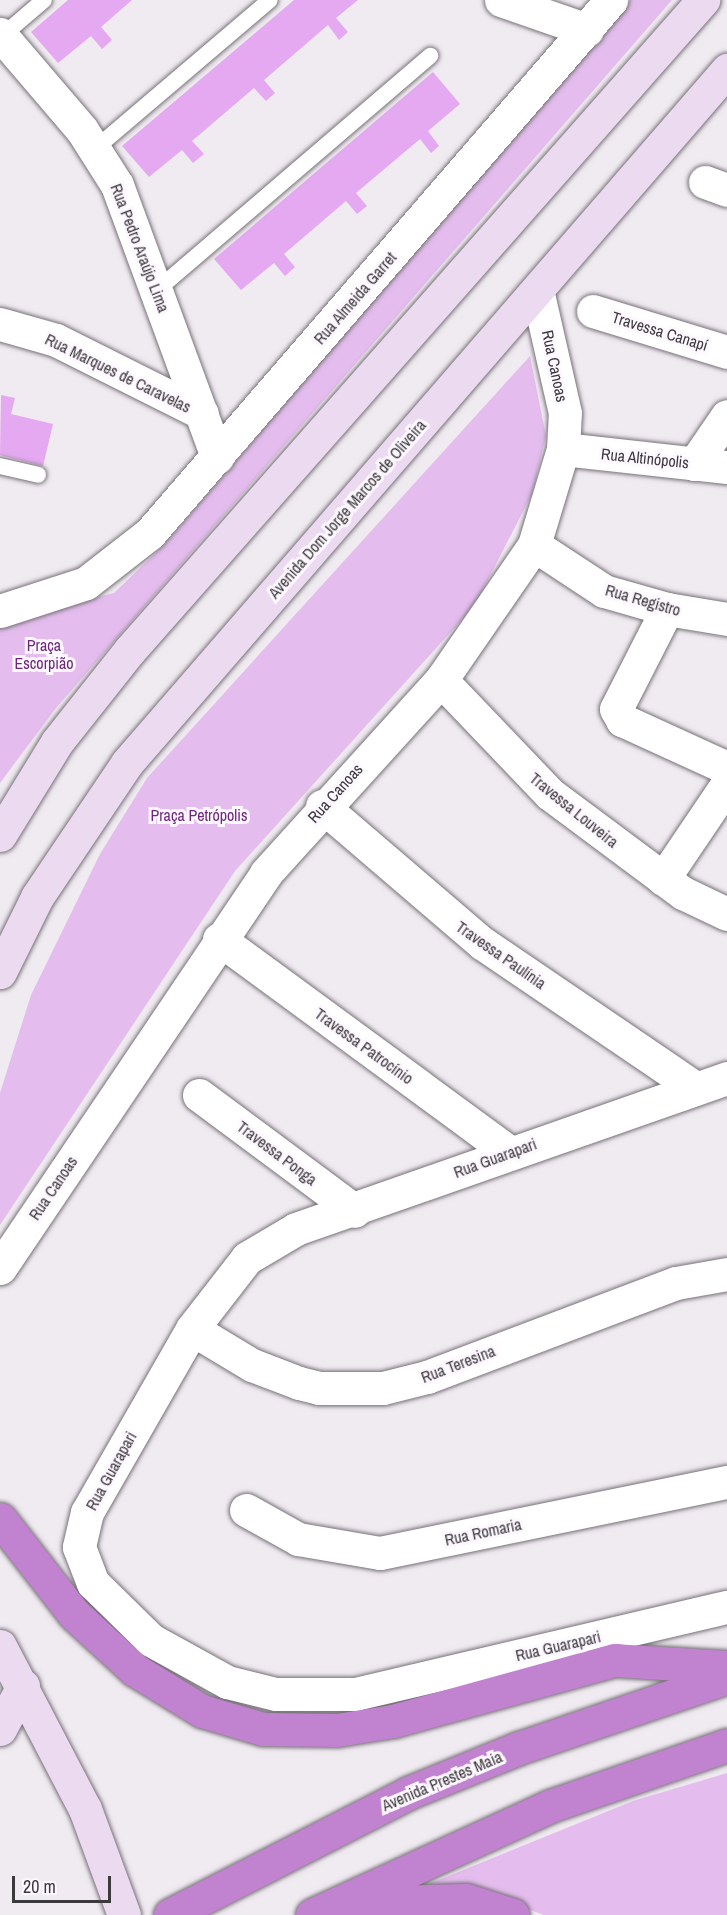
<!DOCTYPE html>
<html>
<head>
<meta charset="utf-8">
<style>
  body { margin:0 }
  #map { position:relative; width:727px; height:1915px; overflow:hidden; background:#f0eaf1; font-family:"Archivo Narrow",sans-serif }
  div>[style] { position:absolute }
  .green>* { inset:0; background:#e4bdee }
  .building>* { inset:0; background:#e4a9f1 }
  .roads { filter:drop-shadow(0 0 2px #777278) drop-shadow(0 0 2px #777278) }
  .lane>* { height:16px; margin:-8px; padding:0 8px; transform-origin:8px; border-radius:8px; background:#fff }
  .street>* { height:33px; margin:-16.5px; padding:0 16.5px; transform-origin:16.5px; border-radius:16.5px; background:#fff }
  .secondary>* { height:33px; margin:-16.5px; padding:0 16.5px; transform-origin:16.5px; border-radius:16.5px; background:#ecdaf1 }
  .highway>* { height:33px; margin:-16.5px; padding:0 16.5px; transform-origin:16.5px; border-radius:16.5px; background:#c182d0 }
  span { translate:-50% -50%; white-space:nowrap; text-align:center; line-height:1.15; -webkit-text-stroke:6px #fdf8ff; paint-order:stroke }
  .street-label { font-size:16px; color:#3c393c }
  .park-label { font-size:16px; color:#6d287c }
  .scale { position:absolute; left:12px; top:1876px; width:99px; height:27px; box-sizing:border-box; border:3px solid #3c393c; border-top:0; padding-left:8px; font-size:18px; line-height:21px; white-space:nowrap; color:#3c393c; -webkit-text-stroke:4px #fdf8ff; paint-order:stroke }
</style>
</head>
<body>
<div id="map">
  <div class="green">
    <div style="clip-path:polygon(630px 0,672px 0,56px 708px,0 783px,0 621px,114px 593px,164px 545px)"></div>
    <div style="clip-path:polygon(530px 356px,546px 436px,532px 494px,475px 605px,235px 871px,0 1225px,0 1093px,31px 995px,100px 854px,147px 778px)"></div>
    <div style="clip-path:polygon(727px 1773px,727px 1915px,544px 1915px,489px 1895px,429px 1884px,633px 1801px)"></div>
  </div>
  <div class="building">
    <div style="clip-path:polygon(68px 0,132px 0,101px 27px,112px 40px,102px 49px,91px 36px,58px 63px,31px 32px)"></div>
    <div style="clip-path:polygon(294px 0,358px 0,336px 18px,348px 32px,339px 40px,328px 25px,264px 80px,275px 93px,266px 101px,254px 88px,192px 141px,204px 154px,193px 163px,182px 150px,149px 177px,122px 146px)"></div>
    <div style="clip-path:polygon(433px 72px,460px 104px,428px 131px,439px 146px,431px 153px,420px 139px,356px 193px,367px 206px,357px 214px,346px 201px,284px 254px,295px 267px,285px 276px,274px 263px,241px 290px,214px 259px)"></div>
    <div style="clip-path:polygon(1px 395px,15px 398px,11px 414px,53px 424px,43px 466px,0 455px)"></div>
  </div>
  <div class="roads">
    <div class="lane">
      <div style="left:2px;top:36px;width:55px;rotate:-40.6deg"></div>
      <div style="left:96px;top:148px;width:228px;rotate:-40.4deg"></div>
      <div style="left:157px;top:290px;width:360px;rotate:-40.6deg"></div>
      <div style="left:0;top:466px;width:39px;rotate:13deg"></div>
    </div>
    <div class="street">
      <div style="left:501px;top:0;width:91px;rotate:19.2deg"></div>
      <div style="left:0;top:34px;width:126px;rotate:49.5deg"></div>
      <div style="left:82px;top:130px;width:65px;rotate:57.5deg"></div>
      <div style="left:117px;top:185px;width:290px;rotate:69.8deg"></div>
      <div style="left:705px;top:182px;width:23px;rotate:20deg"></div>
      <div style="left:593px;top:311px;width:140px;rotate:17deg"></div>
      <div style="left:0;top:324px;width:58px;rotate:15.9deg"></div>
      <div style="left:56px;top:340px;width:163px;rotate:26.6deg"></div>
      <div style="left:563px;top:449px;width:165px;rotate:6.3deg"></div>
      <div style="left:694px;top:464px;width:58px;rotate:-55.5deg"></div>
      <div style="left:534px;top:545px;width:84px;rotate:33.3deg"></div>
      <div style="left:604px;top:591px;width:66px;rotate:15.9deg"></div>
      <div style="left:667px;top:609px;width:61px;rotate:9.5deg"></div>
      <div style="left:667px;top:609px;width:112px;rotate:117deg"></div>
      <div style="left:616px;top:709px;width:13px;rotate:61deg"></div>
      <div style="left:622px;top:720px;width:115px;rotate:24.6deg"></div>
      <div style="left:0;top:611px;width:90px;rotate:-18deg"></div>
      <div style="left:86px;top:583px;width:81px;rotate:-38deg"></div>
      <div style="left:150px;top:533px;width:705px;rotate:-49.14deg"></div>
      <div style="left:441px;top:680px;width:158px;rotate:46.3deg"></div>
      <div style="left:550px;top:794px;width:166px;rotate:36.7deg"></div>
      <div style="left:683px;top:893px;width:49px;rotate:25.5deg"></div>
      <div style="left:322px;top:806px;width:211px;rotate:40.6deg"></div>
      <div style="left:482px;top:943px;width:256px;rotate:34.2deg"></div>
      <div style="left:663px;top:879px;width:115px;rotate:-56deg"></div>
      <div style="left:219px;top:939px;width:360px;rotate:36.3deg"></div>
      <div style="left:727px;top:1078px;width:457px;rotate:160.7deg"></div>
      <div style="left:296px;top:1229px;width:57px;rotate:149.4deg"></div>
      <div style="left:247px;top:1258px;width:90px;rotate:127.8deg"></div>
      <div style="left:192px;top:1329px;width:211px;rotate:119.8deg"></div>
      <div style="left:87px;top:1512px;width:36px;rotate:103deg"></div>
      <div style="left:79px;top:1547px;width:39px;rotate:69deg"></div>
      <div style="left:93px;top:1583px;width:81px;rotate:44.5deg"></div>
      <div style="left:151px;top:1640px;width:87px;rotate:28.9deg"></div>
      <div style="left:227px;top:1682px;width:50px;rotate:13.8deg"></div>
      <div style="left:276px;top:1694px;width:79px"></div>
      <div style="left:355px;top:1694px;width:382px;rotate:-13.2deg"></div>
      <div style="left:199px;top:1095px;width:194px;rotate:36.6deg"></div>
      <div style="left:0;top:1268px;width:476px;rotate:-56deg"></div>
      <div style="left:266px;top:873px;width:261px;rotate:-47.8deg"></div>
      <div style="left:441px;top:680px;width:164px;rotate:-55.4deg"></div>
      <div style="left:534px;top:545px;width:100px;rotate:-73.2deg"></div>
      <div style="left:563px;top:449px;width:36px;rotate:-87deg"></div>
      <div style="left:565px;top:413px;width:126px;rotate:-102.8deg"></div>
      <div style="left:192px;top:1329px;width:70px;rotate:31deg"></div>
      <div style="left:252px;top:1365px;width:50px;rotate:21deg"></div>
      <div style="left:299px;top:1383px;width:21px;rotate:14deg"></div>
      <div style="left:319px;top:1388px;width:64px"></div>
      <div style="left:383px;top:1388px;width:45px;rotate:-14deg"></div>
      <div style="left:427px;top:1377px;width:266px;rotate:-20.7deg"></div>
      <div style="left:676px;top:1283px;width:52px;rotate:-10deg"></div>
      <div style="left:246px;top:1510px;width:60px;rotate:29.1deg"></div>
      <div style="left:298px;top:1539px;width:83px;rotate:9.7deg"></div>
      <div style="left:380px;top:1553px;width:354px;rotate:-11.6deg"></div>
    </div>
    <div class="secondary">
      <div style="left:0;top:835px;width:109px;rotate:-58.5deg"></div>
      <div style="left:57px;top:742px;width:117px;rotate:-51.6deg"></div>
      <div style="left:130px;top:650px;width:867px;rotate:-48.6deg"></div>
      <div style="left:0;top:972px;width:84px;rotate:-63.7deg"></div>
      <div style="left:37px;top:897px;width:161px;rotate:-56.1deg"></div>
      <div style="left:127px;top:763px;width:917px;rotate:-49.11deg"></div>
      <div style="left:0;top:1646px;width:184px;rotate:62.5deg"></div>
      <div style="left:85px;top:1809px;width:113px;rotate:69.8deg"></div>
      <div style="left:0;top:1729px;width:49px;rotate:-61.9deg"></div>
    </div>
    <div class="highway">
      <div style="left:0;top:1519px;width:120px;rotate:52.1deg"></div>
      <div style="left:74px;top:1614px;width:83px;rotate:42.6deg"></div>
      <div style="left:135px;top:1670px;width:79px;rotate:31.5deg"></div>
      <div style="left:202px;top:1711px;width:64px;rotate:16.4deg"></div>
      <div style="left:263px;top:1729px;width:74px;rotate:0.8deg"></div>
      <div style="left:337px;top:1730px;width:57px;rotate:-9.1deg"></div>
      <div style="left:393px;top:1721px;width:230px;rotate:-15.4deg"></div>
      <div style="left:615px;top:1660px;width:112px;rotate:3.6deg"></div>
      <div style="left:354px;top:1903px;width:112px;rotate:-1.5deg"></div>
      <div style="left:466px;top:1900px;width:49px;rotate:17.7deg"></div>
      <div style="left:170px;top:1915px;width:267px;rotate:-27.1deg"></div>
      <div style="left:408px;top:1793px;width:120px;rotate:-22.1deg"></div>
      <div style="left:519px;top:1748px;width:220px;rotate:-18.8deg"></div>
      <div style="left:312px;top:1915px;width:262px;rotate:-24.6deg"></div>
      <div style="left:550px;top:1806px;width:187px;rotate:-19deg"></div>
    </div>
  </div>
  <div class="street-label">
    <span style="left:140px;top:248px;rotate:69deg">Rua Pedro Araújo Lima</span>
    <span style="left:355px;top:298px;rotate:-49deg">Rua Almeida Garret</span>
    <span style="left:660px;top:331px;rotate:17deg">Travessa Canapí</span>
    <span style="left:555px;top:366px;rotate:78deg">Rua Canoas</span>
    <span style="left:118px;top:373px;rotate:26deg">Rua Marques de Caravelas</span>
    <span style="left:645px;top:458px;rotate:6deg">Rua Altinópolis</span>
    <span style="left:347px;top:509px;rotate:-49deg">Avenida Dom Jorge Marcos de Oliveira</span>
    <span style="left:643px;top:600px;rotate:16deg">Rua Registro</span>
    <span style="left:335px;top:793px;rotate:-48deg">Rua Canoas</span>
    <span style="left:574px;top:810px;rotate:39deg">Travessa Louveira</span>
    <span style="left:501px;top:955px;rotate:35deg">Travessa Paulínia</span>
    <span style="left:364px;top:1046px;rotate:36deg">Travessa Patrocínio</span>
    <span style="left:277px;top:1153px;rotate:37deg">Travessa Ponga</span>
    <span style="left:495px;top:1158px;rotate:-20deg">Rua Guarapari</span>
    <span style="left:53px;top:1188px;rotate:-56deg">Rua Canoas</span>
    <span style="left:458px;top:1364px;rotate:-21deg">Rua Teresina</span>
    <span style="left:111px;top:1471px;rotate:-61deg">Rua Guarapari</span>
    <span style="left:483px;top:1532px;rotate:-12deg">Rua Romaria</span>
    <span style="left:558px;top:1646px;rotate:-13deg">Rua Guarapari</span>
    <span style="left:442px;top:1781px;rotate:-23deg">Avenida Prestes Maia</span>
  </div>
  <div class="park-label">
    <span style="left:44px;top:654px">Praça<br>Escorpião</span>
    <span style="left:199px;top:815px">Praça Petrópolis</span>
  </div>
  <div class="scale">20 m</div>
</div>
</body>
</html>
